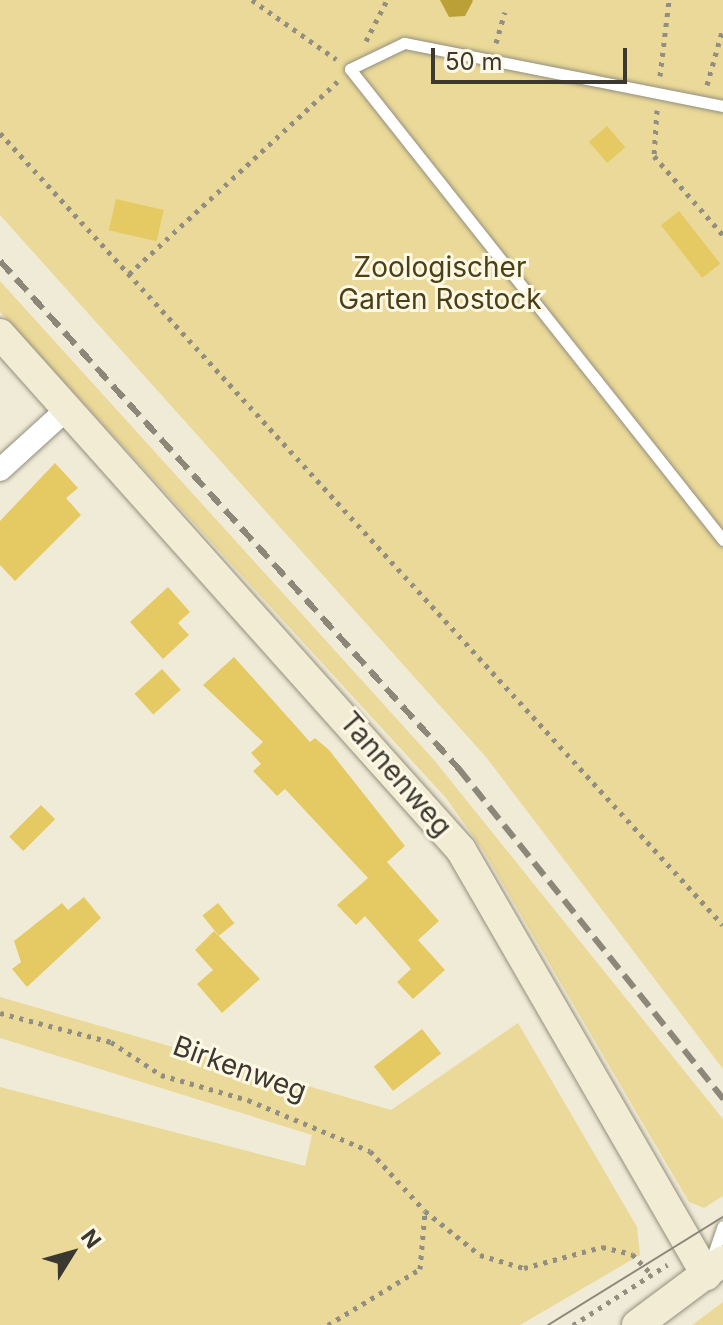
<!DOCTYPE html>
<html>
<head>
<meta charset="utf-8">
<style>
  body { margin:0 }
  #map { position:relative; width:723px; height:1325px; overflow:hidden; background:#f0ebd7; font-family:Inter,sans-serif }
  div>[style] { position:absolute }
  .green>* { inset:0; background:#ead998 }
  .water>* { inset:0; background:#bba037 }
  .building>* { inset:0; background:#e5ca64; transform-origin:0 0 }
  .path>* { height:5px; margin-top:-2.5px; transform-origin:0; background:repeating-linear-gradient(90deg,#928f81 0 4px,transparent 0 10px) }
  .roads { filter:drop-shadow(0 0 2px #948f7d) drop-shadow(0 0 2px #948f7d) }
  .lane>* { height:11px; margin:-5.5px; padding:0 5.5px; transform-origin:5.5px; border-radius:5.5px; background:#fff }
  .street>* { height:22px; margin:-11px; padding:0 11px; transform-origin:11px; border-radius:11px; background:#fff }
  .secondary>* { height:30px; margin:-15px; padding:0 15px; transform-origin:15px; border-radius:15px; background:#f2ecd5 }
  .tram>* { height:2px; margin:-1px; padding:0 1px; transform-origin:1px; border-radius:1px; background:#8b887a }
  .rail>* { height:6px; margin-top:-3px; transform-origin:0; background:repeating-linear-gradient(90deg,#8b887a 0 16px,transparent 0 24px) }
  span { translate:-50% -50%; white-space:nowrap; text-align:center; line-height:1.15; -webkit-text-stroke:6px #fef8e5; paint-order:stroke }
  .park-label { font-size:28px; color:#4b4015 }
  .street-label { font-size:28px; color:#3a3830 }
  .north { position:absolute; left:32px; top:1213px; width:80px; height:80px; -webkit-text-stroke:6px #fef8e5; paint-order:stroke; rotate:53deg; font-size:22px; font-weight:700; line-height:32px; text-align:center; color:#3a3830 }
  .north::after { content:''; display:block; margin:auto; width:28px; height:36px; background:#3a3830; clip-path:polygon(50% 0,100% 100%,50% 72%,0 100%) }
  .scale { position:absolute; left:431px; top:48px; width:196px; height:36px; box-sizing:border-box; border:4px solid #3a3830; border-top:0; padding-left:10px; font-size:24px; line-height:28px; white-space:nowrap; color:#3a3830; -webkit-text-stroke:6px #fef8e5; paint-order:stroke }
</style>
</head>
<body>
<div id="map">
  <div class="green">
    <div style="clip-path:polygon(0 0,723px 0,723px 1069px,486px 757px,0 215px)"></div>
    <div style="clip-path:polygon(0 281px,434px 760px,723px 1119px,723px 1196px,704px 1208px,689px 1202px,483px 850px,446px 798px,0 312px)"></div>
    <div style="clip-path:polygon(0 997px,391px 1110px,518px 1023px,637px 1227px,640px 1255px,520px 1325px,0 1325px,0 1087px,305px 1166px,312px 1135px,0 1038px)"></div>
    <div style="clip-path:polygon(723px 1302px,723px 1325px,692px 1325px)"></div>
  </div>
  <div class="water">
    <div style="clip-path:polygon(440px 0,472px 0,473px 1px,465px 16px,449px 17px)"></div>
  </div>
  <div class="building">
    <div style="left:607px;top:126px;width:28px;height:24px;rotate:49deg"></div>
    <div style="left:116px;top:199px;width:49px;height:32px;rotate:13deg"></div>
    <div style="left:679px;top:211px;width:67px;height:23px;rotate:52deg"></div>
    <div style="clip-path:polygon(55px 463px,78px 488px,66px 498px,81px 515px,15px 581px,0 565px,0 521px)"></div>
    <div style="clip-path:polygon(168px 587px,190px 612px,178px 623px,189px 635px,163px 659px,130px 622px)"></div>
    <div style="clip-path:polygon(234px 657px,310px 742px,315px 738px,329px 750px,405px 846px,387px 862px,439px 921px,418px 940px,445px 970px,413px 999px,397px 982px,411px 969px,365px 916px,356px 925px,337px 905px,368px 878px,285px 789px,277px 796px,253px 771px,261px 764px,251px 753px,263px 742px,203px 685px)"></div>
    <div style="left:162px;top:669px;width:28px;height:37px;rotate:48deg"></div>
    <div style="left:41px;top:805px;width:20px;height:45px;rotate:45deg"></div>
    <div style="clip-path:polygon(84px 897px,101px 918px,27px 987px,12px 969px,21px 962px,14px 941px,62px 903px,68px 910px)"></div>
    <div style="left:218px;top:903px;width:26px;height:20px;rotate:51deg"></div>
    <div style="clip-path:polygon(214px 931px,260px 979px,222px 1013px,197px 984px,213px 970px,195px 950px)"></div>
    <div style="left:422px;top:1029px;width:31px;height:61px;rotate:52deg"></div>
  </div>
  <div class="path">
    <div style="left:252px;top:0;width:103px;rotate:35.1deg"></div>
    <div style="left:366px;top:41px;width:46px;rotate:-62.9deg"></div>
    <div style="left:496px;top:43px;width:32px;rotate:-74deg"></div>
    <div style="left:660px;top:76px;width:77px;rotate:-83.2deg"></div>
    <div style="left:707px;top:85px;width:59px;rotate:-74.3deg"></div>
    <div style="left:657px;top:110px;width:46px;rotate:93.7deg"></div>
    <div style="left:654px;top:156px;width:105px;rotate:48.9deg"></div>
    <div style="left:0;top:133px;width:1072px;rotate:47.61deg"></div>
    <div style="left:129px;top:274px;width:284px;rotate:-42.7deg"></div>
    <div style="left:0;top:1013px;width:115px;rotate:14.6deg"></div>
    <div style="left:111px;top:1042px;width:60px;rotate:33.4deg"></div>
    <div style="left:161px;top:1075px;width:91px;rotate:16deg"></div>
    <div style="left:248px;top:1100px;width:132px;rotate:22.7deg"></div>
    <div style="left:370px;top:1151px;width:81px;rotate:47.5deg"></div>
    <div style="left:425px;top:1211px;width:70px;rotate:38.7deg"></div>
    <div style="left:480px;top:1255px;width:46px;rotate:16.5deg"></div>
    <div style="left:524px;top:1268px;width:81px;rotate:-15.1deg"></div>
    <div style="left:602px;top:1247px;width:31px;rotate:13deg"></div>
    <div style="left:632px;top:1254px;width:28px;rotate:46deg"></div>
    <div style="left:328px;top:1325px;width:108px;rotate:-31.3deg"></div>
    <div style="left:420px;top:1269px;width:57px;rotate:-85deg"></div>
    <div style="left:573px;top:1325px;width:112px;rotate:-32.6deg"></div>
  </div>
  <div class="roads">
    <div class="lane">
      <div style="left:723px;top:106px;width:325px;rotate:-168.8deg"></div>
      <div style="left:404px;top:43px;width:60px;rotate:154.3deg"></div>
      <div style="left:350px;top:69px;width:601px;rotate:51.62deg"></div>
      <div style="left:710px;top:1263px;width:39px;rotate:-71deg"></div>
    </div>
    <div class="street">
      <div style="left:0;top:470px;width:91px;rotate:-42.3deg"></div>
    </div>
    <div class="secondary">
      <div style="left:0;top:334px;width:692px;rotate:48.22deg"></div>
      <div style="left:461px;top:850px;width:491px;rotate:60deg"></div>
      <div style="left:637px;top:1325px;width:107px;rotate:-36.7deg"></div>
    </div>
  </div>
  <div class="tram">
    <div style="left:548px;top:1325px;width:206px;rotate:-31.7deg"></div>
  </div>
  <div class="rail">
    <div style="left:0;top:261px;width:685px;rotate:47.9deg"></div>
    <div style="left:459px;top:769px;width:423px;rotate:51.3deg"></div>
  </div>
  <div class="park-label">
    <span style="left:440px;top:283px">Zoologischer<br>Garten Rostock</span>
  </div>
  <div class="street-label">
    <span style="left:396px;top:774px;rotate:49deg">Tannenweg</span>
    <span style="left:240px;top:1068px;rotate:20deg">Birkenweg</span>
  </div>
  <div class="north">N</div>
  <div class="scale">50 m</div>
</div>
</body>
</html>
